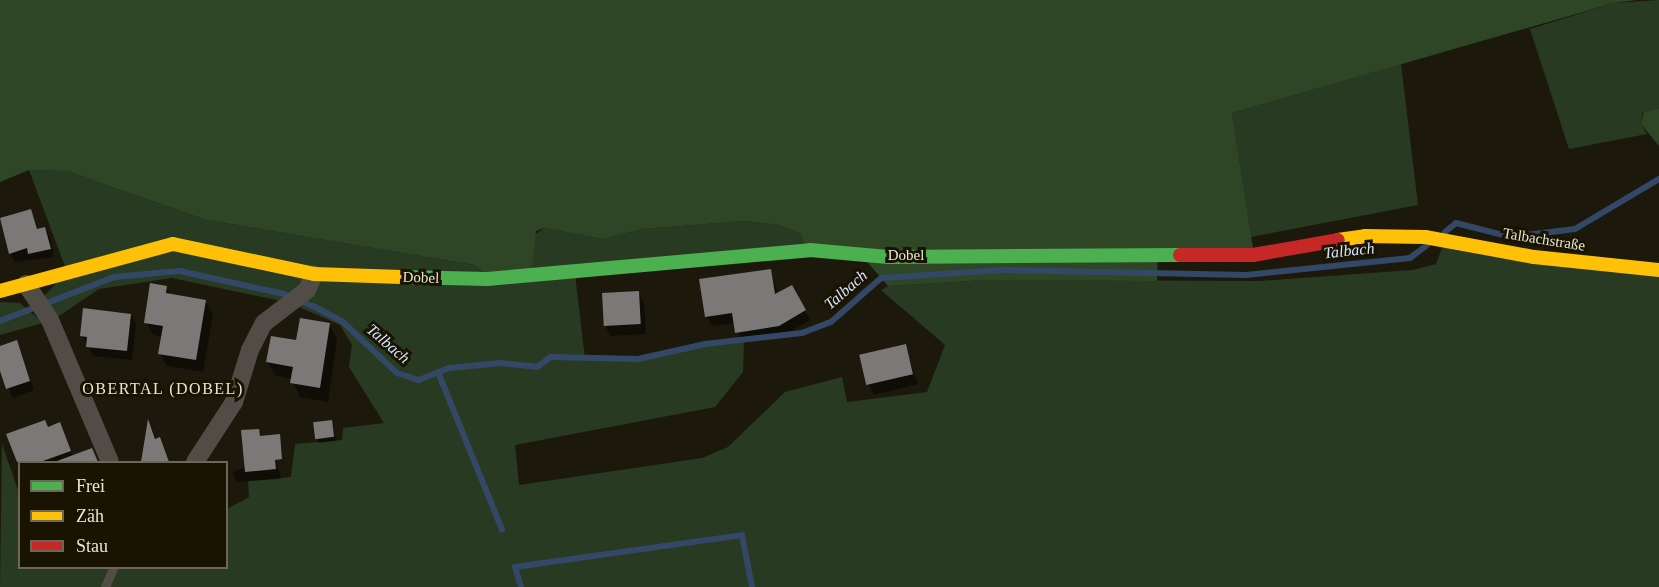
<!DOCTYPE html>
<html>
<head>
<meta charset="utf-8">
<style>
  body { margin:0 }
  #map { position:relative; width:1659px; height:587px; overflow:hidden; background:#1c190c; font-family:Georgia,serif }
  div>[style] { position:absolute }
  .green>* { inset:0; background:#283a21 }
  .forest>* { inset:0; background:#2e4626 }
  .shadow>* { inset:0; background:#0007 }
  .stream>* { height:6px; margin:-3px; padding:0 3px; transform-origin:3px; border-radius:3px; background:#334867 }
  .building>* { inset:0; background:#7b7978; transform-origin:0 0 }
  .lane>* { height:9px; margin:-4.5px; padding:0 4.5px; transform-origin:4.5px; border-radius:4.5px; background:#524c46 }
  .street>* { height:18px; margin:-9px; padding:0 9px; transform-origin:9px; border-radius:9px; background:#524c46 }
  .fast>* { height:14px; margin:-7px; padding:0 7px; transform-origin:7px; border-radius:7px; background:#4caf50 }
  .slow>* { height:14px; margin:-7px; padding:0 7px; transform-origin:7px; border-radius:7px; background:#ffc107 }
  .jam>* { height:14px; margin:-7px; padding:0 7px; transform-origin:7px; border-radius:7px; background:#c62828 }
  span { translate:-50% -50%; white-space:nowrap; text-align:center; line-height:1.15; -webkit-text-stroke:6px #191301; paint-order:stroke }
  .street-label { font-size:15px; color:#e9e5d7 }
  .water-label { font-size:16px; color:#d5e5fe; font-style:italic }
  .neighbourhood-label { font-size:16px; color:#e9e5d7; letter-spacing:1.5px }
  .legend { position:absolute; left:18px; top:461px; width:210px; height:108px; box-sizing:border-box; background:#191301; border:2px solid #6c6757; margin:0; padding:8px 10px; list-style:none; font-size:18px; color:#e9e5d7 }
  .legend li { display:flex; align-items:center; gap:12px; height:30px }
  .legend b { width:30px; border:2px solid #6c6757 }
</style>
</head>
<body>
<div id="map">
  <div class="green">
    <div style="clip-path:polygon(1659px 0,1659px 108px,1643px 112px,1641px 124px,1647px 134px,1569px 149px,1530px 29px,1614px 3px)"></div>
    <div style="clip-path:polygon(1401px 64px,1418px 205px,1251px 237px,1232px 113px)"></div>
    <div style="clip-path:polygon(29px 170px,67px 171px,206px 220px,475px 265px,483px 272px,544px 228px,603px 239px,643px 229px,744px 221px,779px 225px,802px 233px,804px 245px,575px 274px,585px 359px,638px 359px,744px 339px,743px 372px,715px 407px,515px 445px,519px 485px,702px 458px,728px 447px,785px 392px,842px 377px,847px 402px,927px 392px,945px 345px,881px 290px,888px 286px,986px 280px,1259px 281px,1413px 270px,1436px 264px,1445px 240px,1659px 270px,1659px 587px,0 587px,2px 444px,19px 493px,20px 568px,226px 568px,227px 509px,249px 497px,248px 481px,291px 477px,295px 444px,342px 440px,343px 428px,384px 423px,349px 367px,352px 345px,340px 325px,290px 303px,172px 278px,99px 289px,56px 318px,44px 296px,67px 272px)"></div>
    <div style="clip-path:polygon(0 302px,20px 303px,43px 323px,0 335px)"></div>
  </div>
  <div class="forest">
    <div style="clip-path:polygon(0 0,1637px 0,1614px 3px,1232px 113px,1253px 248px,1158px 253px,1157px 281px,986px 280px,888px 286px,855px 248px,804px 245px,801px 233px,779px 225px,744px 221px,643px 229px,603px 239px,544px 228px,536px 231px,532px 270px,483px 272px,475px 265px,206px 220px,67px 171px,29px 170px,0 182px)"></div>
    <div style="clip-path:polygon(1659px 108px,1659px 146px,1641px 124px,1644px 112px)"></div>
  </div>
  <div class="shadow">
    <div style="clip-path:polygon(31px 211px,38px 230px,45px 228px,50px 237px,54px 257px,15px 262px,10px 253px)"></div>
    <div style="clip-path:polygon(770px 270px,778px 294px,791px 287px,810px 320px,785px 335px,742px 341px,735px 323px,712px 326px,707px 317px,701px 280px)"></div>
    <div style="clip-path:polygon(166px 287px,171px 296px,205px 301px,213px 314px,203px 372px,167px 366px,160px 354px,163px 337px,153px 335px,146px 322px)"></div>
    <div style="clip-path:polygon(638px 293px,644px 302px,646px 334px,611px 336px,605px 326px)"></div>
    <div style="clip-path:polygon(131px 315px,136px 324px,132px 360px,93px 356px,82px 336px)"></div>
    <div style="clip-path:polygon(329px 324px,337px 339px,328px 402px,300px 397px,292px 379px,276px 376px,267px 362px)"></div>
    <div style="clip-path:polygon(16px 342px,34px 390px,13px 398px,0 367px,0 348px)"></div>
    <div style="clip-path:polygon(905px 346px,918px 384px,874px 395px,869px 385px)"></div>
    <div style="clip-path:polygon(332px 422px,336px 441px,319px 443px,317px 438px)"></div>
    <div style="clip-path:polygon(59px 424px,73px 457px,91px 450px,98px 462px,20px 462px,20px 466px,8px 435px)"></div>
    <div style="clip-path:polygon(149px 424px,154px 433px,168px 462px,142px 462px)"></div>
    <div style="clip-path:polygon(274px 452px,281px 479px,237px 482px,232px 473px)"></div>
  </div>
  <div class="stream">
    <div style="left:1445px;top:232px;width:14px;rotate:-39deg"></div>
    <div style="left:1456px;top:223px;width:57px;rotate:14.3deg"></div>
    <div style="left:1511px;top:237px;width:64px;rotate:-7.1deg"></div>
    <div style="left:1575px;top:229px;width:98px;rotate:-30.8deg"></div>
    <div style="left:0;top:321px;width:122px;rotate:-21.1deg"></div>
    <div style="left:114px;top:277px;width:66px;rotate:-5.2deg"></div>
    <div style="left:180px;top:271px;width:107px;rotate:12.5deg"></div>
    <div style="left:284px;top:294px;width:34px;rotate:23deg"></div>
    <div style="left:315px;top:307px;width:32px;rotate:28deg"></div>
    <div style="left:343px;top:322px;width:74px;rotate:43.4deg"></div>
    <div style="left:397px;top:373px;width:23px;rotate:18deg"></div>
    <div style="left:419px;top:380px;width:32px;rotate:-22deg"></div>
    <div style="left:449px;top:368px;width:52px;rotate:-5.5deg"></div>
    <div style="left:501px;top:363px;width:36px;rotate:6deg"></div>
    <div style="left:537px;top:367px;width:17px;rotate:-36deg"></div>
    <div style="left:551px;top:357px;width:87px;rotate:1.3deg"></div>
    <div style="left:638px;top:359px;width:69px;rotate:-12.6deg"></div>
    <div style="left:705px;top:344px;width:98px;rotate:-6.5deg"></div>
    <div style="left:802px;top:333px;width:31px;rotate:-21deg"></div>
    <div style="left:831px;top:322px;width:67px;rotate:-41.3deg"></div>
    <div style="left:881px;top:278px;width:121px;rotate:-3.8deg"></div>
    <div style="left:1002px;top:270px;width:244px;rotate:1.2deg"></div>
    <div style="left:1246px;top:275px;width:165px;rotate:-5.9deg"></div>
    <div style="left:1410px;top:258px;width:21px;rotate:-37deg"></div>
    <div style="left:438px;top:372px;width:170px;rotate:67.9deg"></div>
    <div style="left:521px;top:587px;width:21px;rotate:-107deg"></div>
    <div style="left:515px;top:567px;width:229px;rotate:-8deg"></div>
    <div style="left:742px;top:535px;width:53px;rotate:79.1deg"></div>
  </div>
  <div class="building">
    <div style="clip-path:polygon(31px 209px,37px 229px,45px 227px,51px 249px,28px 254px,27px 248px,9px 254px,0 218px)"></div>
    <div style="clip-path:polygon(771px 269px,775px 294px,792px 285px,806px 310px,779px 326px,735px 333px,732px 313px,705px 317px,699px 279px)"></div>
    <div style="clip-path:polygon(150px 283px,167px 286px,166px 293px,206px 300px,196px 360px,158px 354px,163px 326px,144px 323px)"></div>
    <div style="left:639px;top:291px;width:33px;height:37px;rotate:87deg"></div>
    <div style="clip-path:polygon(83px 308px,131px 314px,127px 351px,86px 347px,87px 337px,80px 336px)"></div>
    <div style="clip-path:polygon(300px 318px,330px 323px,320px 388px,290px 383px,293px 367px,266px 362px,271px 336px,296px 340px)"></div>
    <div style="clip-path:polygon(17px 340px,30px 381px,6px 389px,0 371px,0 346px)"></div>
    <div style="left:906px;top:344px;width:31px;height:48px;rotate:77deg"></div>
    <div style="clip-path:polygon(148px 419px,155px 439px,160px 437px,169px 462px,141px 462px)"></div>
    <div style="clip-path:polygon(45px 420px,48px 427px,60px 422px,71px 451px,40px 462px,17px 462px,6px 434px)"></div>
    <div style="left:332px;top:420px;width:17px;height:19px;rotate:83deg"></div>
    <div style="clip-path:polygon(259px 429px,260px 436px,280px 434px,282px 459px,275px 460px,276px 469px,245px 472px,241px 430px)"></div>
    <div style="clip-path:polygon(92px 448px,98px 462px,58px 462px,57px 461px)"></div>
  </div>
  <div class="lane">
    <div style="left:105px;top:587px;width:21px;rotate:-67deg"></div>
  </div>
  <div class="street">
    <div style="left:26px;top:284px;width:43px;rotate:56.3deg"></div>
    <div style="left:50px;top:320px;width:154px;rotate:67.1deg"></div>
    <div style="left:195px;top:462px;width:72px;rotate:-57deg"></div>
    <div style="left:234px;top:402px;width:54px;rotate:-72.9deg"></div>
    <div style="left:250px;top:350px;width:30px;rotate:-63deg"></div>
    <div style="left:264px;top:323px;width:54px;rotate:-37.5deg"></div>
    <div style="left:307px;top:290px;width:17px;rotate:-66deg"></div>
  </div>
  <div class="fast">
    <div style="left:401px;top:277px;width:86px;rotate:1.3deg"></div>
    <div style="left:487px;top:279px;width:324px;rotate:-5.1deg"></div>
    <div style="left:810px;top:250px;width:78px;rotate:5.1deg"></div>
    <div style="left:888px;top:257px;width:292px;rotate:-0.4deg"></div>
  </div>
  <div class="slow">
    <div style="left:1338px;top:240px;width:27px;rotate:-8deg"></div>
    <div style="left:1365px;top:236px;width:60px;rotate:1deg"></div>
    <div style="left:1425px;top:237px;width:111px;rotate:10.4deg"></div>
    <div style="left:1534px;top:257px;width:126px;rotate:5.9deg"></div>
    <div style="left:0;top:291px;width:179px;rotate:-15.2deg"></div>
    <div style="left:173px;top:244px;width:144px;rotate:12deg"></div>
    <div style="left:314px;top:274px;width:87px;rotate:2deg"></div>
  </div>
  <div class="jam">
    <div style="left:1180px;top:255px;width:73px"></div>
    <div style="left:1253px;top:255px;width:86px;rotate:-10deg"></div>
  </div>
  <div class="street-label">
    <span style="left:1544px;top:240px;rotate:9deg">Talbachstraße</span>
    <span style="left:906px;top:256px">Dobel</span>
    <span style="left:421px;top:278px;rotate:2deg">Dobel</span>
  </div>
  <div class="water-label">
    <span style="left:1349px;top:251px;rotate:-6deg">Talbach</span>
    <span style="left:846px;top:290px;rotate:-41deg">Talbach</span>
    <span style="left:388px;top:344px;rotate:41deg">Talbach</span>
  </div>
  <div class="neighbourhood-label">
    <span style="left:163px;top:389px">OBERTAL (DOBEL)</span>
  </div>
  <ul class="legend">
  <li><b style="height:8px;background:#4caf50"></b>Frei</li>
  <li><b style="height:8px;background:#ffc107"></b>Zäh</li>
  <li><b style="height:8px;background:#c62828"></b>Stau</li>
  </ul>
</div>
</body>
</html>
